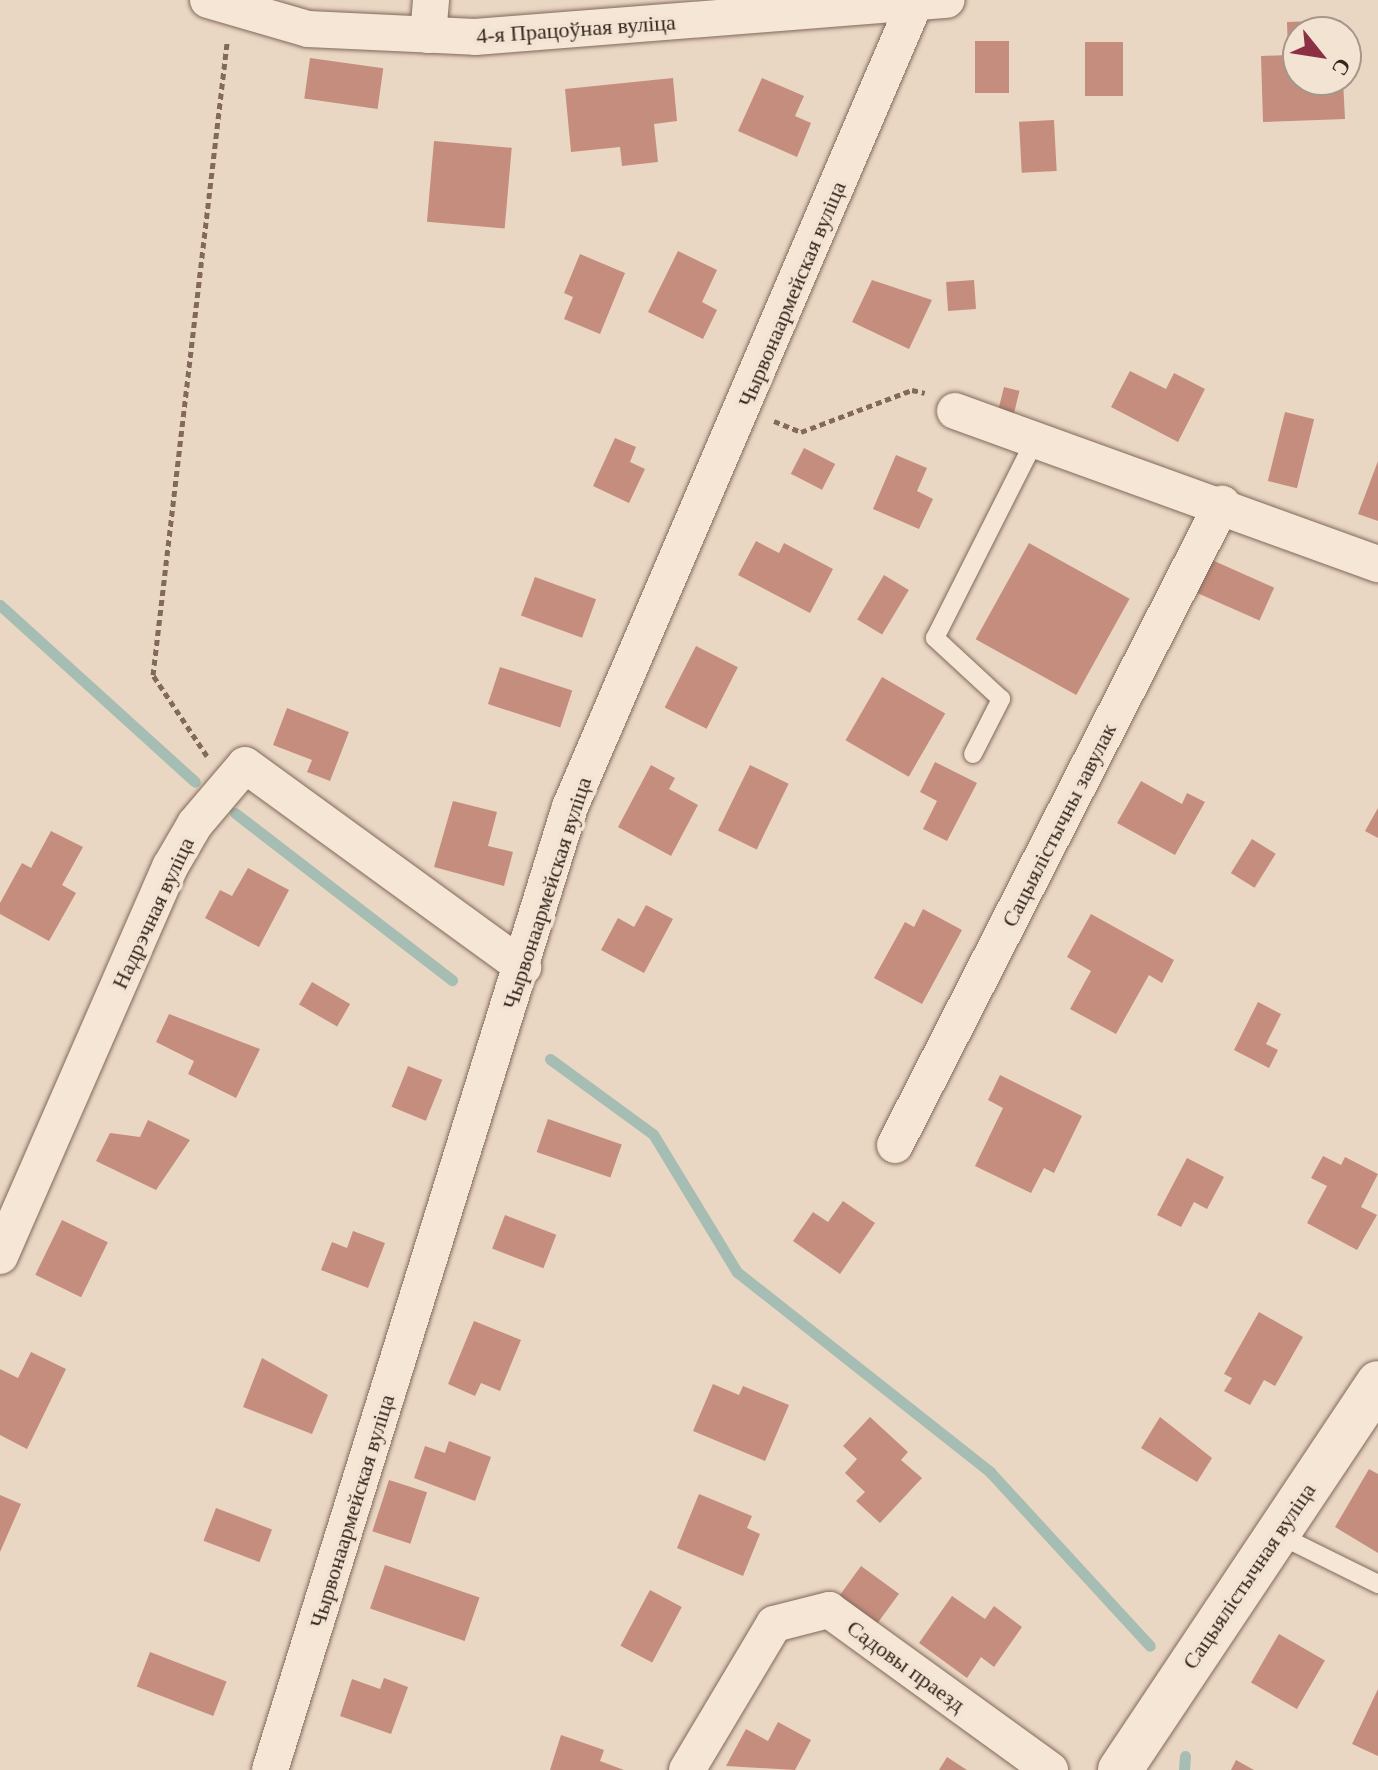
<!DOCTYPE html>
<html>
<head>
<meta charset="utf-8">
<style>
  body { margin:0 }
  #map { position:relative; width:1378px; height:1770px; overflow:hidden; background:#ead7c3; font-family:Georgia,serif }
  div>[style] { position:absolute }
  .stream>* { height:11px; margin:-5.5px; padding:0 5.5px; transform-origin:5.5px; border-radius:5.5px; background:#a5bdb2 }
  .building>* { inset:0; background:#c58d7d; transform-origin:0 0 }
  .path>* { height:5px; margin-top:-2.5px; transform-origin:0; background:repeating-linear-gradient(90deg,#82695c 0 6px,transparent 0 10px) }
  .roads { filter:drop-shadow(0 0 2px #82695c) drop-shadow(0 0 2px #82695c) }
  .service>* { height:18px; margin:-9px; padding:0 9px; transform-origin:9px; border-radius:9px; background:#f5e6d6 }
  .minor>* { height:36px; margin:-18px; padding:0 18px; transform-origin:18px; border-radius:18px; background:#f5e6d6 }
  .secondary>* { height:44px; margin:-22px; padding:0 22px; transform-origin:22px; border-radius:22px; background:#f5e6d6 }
  span { translate:-50% -50%; white-space:nowrap; text-align:center; line-height:1.15; -webkit-text-stroke:7px #f2e3d2; paint-order:stroke }
  .street-label { font-size:22px; color:#34251e }
  .north { position:absolute; left:1282px; top:16px; width:80px; height:80px; box-sizing:border-box; background:#f2e3d2; border:2px solid #a6978a; border-radius:50%; rotate:120deg; font-size:22px; font-weight:700; line-height:32px; text-align:center; color:#34251e }
  .north::after { content:''; display:block; margin:auto; width:28px; height:36px; background:#8c3143; clip-path:polygon(50% 0,100% 100%,50% 72%,0 100%) }
</style>
</head>
<body>
<div id="map">
  <div class="stream">
    <div style="left:0;top:605px;width:263px;rotate:42.2deg"></div>
    <div style="left:235px;top:813px;width:274px;rotate:37.6deg"></div>
    <div style="left:550px;top:1059px;width:127px;rotate:36.1deg"></div>
    <div style="left:653px;top:1134px;width:162px;rotate:58.7deg"></div>
    <div style="left:737px;top:1272px;width:323px;rotate:38.3deg"></div>
    <div style="left:990px;top:1472px;width:236px;rotate:47.4deg"></div>
    <div style="left:1184px;top:1770px;width:14px;rotate:-86deg"></div>
  </div>
  <div class="building">
    <div style="clip-path:polygon(1341px 20px,1341px 32px,1298px 32px,1298px 80px,1343px 80px,1345px 119px,1263px 122px,1261px 56px,1288px 55px,1287px 22px)"></div>
    <div style="left:975px;top:41px;width:34px;height:52px"></div>
    <div style="left:1085px;top:42px;width:38px;height:54px"></div>
    <div style="left:310px;top:58px;width:74px;height:41px;rotate:8deg"></div>
    <div style="clip-path:polygon(673px 78px,677px 121px,654px 124px,658px 162px,622px 166px,620px 147px,571px 152px,565px 89px)"></div>
    <div style="clip-path:polygon(762px 78px,804px 96px,795px 116px,811px 123px,797px 157px,738px 131px)"></div>
    <div style="left:1054px;top:120px;width:51px;height:35px;rotate:87deg"></div>
    <div style="left:434px;top:141px;width:78px;height:81px;rotate:5deg"></div>
    <div style="clip-path:polygon(678px 251px,717px 270px,702px 302px,717px 310px,703px 339px,648px 312px)"></div>
    <div style="clip-path:polygon(580px 254px,625px 273px,600px 334px,564px 319px,573px 297px,564px 293px)"></div>
    <div style="clip-path:polygon(872px 280px,932px 300px,909px 349px,852px 322px)"></div>
    <div style="left:974px;top:280px;width:29px;height:28px;rotate:86deg"></div>
    <div style="clip-path:polygon(1130px 371px,1166px 389px,1174px 373px,1205px 389px,1178px 442px,1111px 407px)"></div>
    <div style="left:1004px;top:387px;width:16px;height:24px;rotate:14deg"></div>
    <div style="left:1285px;top:412px;width:30px;height:71px;rotate:14deg"></div>
    <div style="clip-path:polygon(615px 438px,636px 447px,630px 462px,645px 469px,629px 503px,593px 486px)"></div>
    <div style="left:804px;top:448px;width:35px;height:29px;rotate:27deg"></div>
    <div style="clip-path:polygon(896px 455px,927px 468px,917px 491px,933px 499px,919px 529px,873px 509px)"></div>
    <div style="clip-path:polygon(1378px 461px,1378px 521px,1358px 514px)"></div>
    <div style="clip-path:polygon(756px 541px,779px 553px,784px 543px,833px 569px,810px 613px,738px 575px)"></div>
    <div style="left:1029px;top:543px;width:115px;height:110px;rotate:29deg"></div>
    <div style="left:1212px;top:560px;width:68px;height:36px;rotate:24deg"></div>
    <div style="left:884px;top:575px;width:29px;height:52px;rotate:31deg"></div>
    <div style="left:535px;top:577px;width:65px;height:41px;rotate:20deg"></div>
    <div style="left:696px;top:646px;width:47px;height:69px;rotate:27deg"></div>
    <div style="left:500px;top:667px;width:76px;height:39px;rotate:18deg"></div>
    <div style="left:882px;top:677px;width:73px;height:73px;rotate:30deg"></div>
    <div style="clip-path:polygon(287px 708px,349px 732px,330px 781px,307px 772px,312px 760px,273px 745px)"></div>
    <div style="clip-path:polygon(935px 762px,977px 783px,947px 841px,923px 829px,937px 801px,920px 792px)"></div>
    <div style="clip-path:polygon(651px 765px,675px 778px,669px 789px,698px 805px,671px 856px,618px 827px)"></div>
    <div style="left:750px;top:765px;width:43px;height:73px;rotate:26deg"></div>
    <div style="clip-path:polygon(1141px 781px,1182px 804px,1187px 793px,1205px 802px,1175px 855px,1117px 823px)"></div>
    <div style="clip-path:polygon(453px 801px,497px 812px,488px 846px,513px 852px,504px 886px,434px 867px)"></div>
    <div style="clip-path:polygon(1378px 808px,1378px 838px,1365px 831px)"></div>
    <div style="clip-path:polygon(51px 831px,83px 847px,62px 885px,76px 893px,49px 941px,0 914px,0 903px,22px 863px,31px 868px)"></div>
    <div style="left:1252px;top:839px;width:28px;height:40px;rotate:32deg"></div>
    <div style="clip-path:polygon(248px 868px,289px 890px,259px 947px,205px 918px,220px 890px,232px 896px)"></div>
    <div style="clip-path:polygon(646px 905px,673px 919px,644px 973px,601px 950px,618px 918px,634px 927px)"></div>
    <div style="clip-path:polygon(923px 909px,962px 930px,922px 1004px,874px 978px,905px 922px,914px 927px)"></div>
    <div style="clip-path:polygon(1091px 914px,1174px 960px,1162px 983px,1149px 975px,1116px 1034px,1070px 1009px,1091px 971px,1067px 957px)"></div>
    <div style="left:312px;top:982px;width:44px;height:26px;rotate:30deg"></div>
    <div style="clip-path:polygon(1258px 1002px,1281px 1014px,1266px 1044px,1278px 1050px,1269px 1068px,1234px 1050px)"></div>
    <div style="clip-path:polygon(169px 1014px,260px 1049px,236px 1098px,188px 1074px,194px 1061px,156px 1042px)"></div>
    <div style="left:408px;top:1066px;width:37px;height:44px;rotate:22deg"></div>
    <div style="clip-path:polygon(1000px 1075px,1082px 1116px,1054px 1173px,1044px 1168px,1031px 1193px,975px 1166px,1003px 1108px,988px 1100px)"></div>
    <div style="left:548px;top:1119px;width:78px;height:35px;rotate:19deg"></div>
    <div style="clip-path:polygon(148px 1120px,190px 1140px,156px 1190px,96px 1161px,110px 1133px,140px 1137px)"></div>
    <div style="clip-path:polygon(1323px 1156px,1341px 1165px,1345px 1157px,1378px 1174px,1361px 1207px,1377px 1215px,1357px 1250px,1307px 1223px,1327px 1186px,1311px 1178px)"></div>
    <div style="clip-path:polygon(1187px 1158px,1224px 1177px,1207px 1209px,1194px 1202px,1181px 1227px,1157px 1215px)"></div>
    <div style="clip-path:polygon(843px 1201px,875px 1223px,840px 1274px,793px 1241px,813px 1212px,828px 1222px)"></div>
    <div style="left:505px;top:1215px;width:55px;height:36px;rotate:21deg"></div>
    <div style="left:62px;top:1220px;width:51px;height:61px;rotate:26deg"></div>
    <div style="clip-path:polygon(353px 1231px,385px 1243px,368px 1288px,321px 1270px,332px 1242px,347px 1248px)"></div>
    <div style="clip-path:polygon(1259px 1312px,1303px 1337px,1275px 1386px,1264px 1380px,1250px 1405px,1224px 1391px,1232px 1378px,1224px 1374px)"></div>
    <div style="clip-path:polygon(474px 1321px,521px 1340px,500px 1391px,481px 1383px,475px 1396px,448px 1384px)"></div>
    <div style="clip-path:polygon(31px 1352px,66px 1369px,27px 1449px,0 1435px,0 1369px,18px 1378px)"></div>
    <div style="clip-path:polygon(262px 1358px,328px 1395px,312px 1434px,243px 1407px)"></div>
    <div style="clip-path:polygon(713px 1384px,739px 1395px,743px 1386px,789px 1405px,765px 1461px,693px 1431px)"></div>
    <div style="clip-path:polygon(870px 1417px,908px 1452px,901px 1460px,922px 1478px,880px 1523px,856px 1501px,865px 1492px,845px 1473px,857px 1459px,843px 1446px)"></div>
    <div style="clip-path:polygon(1160px 1417px,1212px 1458px,1197px 1482px,1141px 1448px)"></div>
    <div style="clip-path:polygon(449px 1441px,491px 1457px,475px 1501px,414px 1478px,425px 1446px,445px 1453px)"></div>
    <div style="clip-path:polygon(1369px 1469px,1378px 1474px,1378px 1553px,1335px 1527px)"></div>
    <div style="left:389px;top:1480px;width:40px;height:54px;rotate:18deg"></div>
    <div style="clip-path:polygon(699px 1494px,752px 1516px,747px 1528px,760px 1534px,743px 1576px,677px 1548px)"></div>
    <div style="clip-path:polygon(0 1495px,21px 1504px,0 1552px)"></div>
    <div style="left:216px;top:1508px;width:60px;height:35px;rotate:21deg"></div>
    <div style="left:385px;top:1565px;width:100px;height:46px;rotate:19deg"></div>
    <div style="left:861px;top:1566px;width:47px;height:37px;rotate:36deg"></div>
    <div style="left:650px;top:1590px;width:36px;height:63px;rotate:28deg"></div>
    <div style="clip-path:polygon(952px 1596px,985px 1619px,994px 1606px,1022px 1627px,994px 1667px,981px 1657px,967px 1678px,919px 1643px)"></div>
    <div style="left:1279px;top:1634px;width:53px;height:56px;rotate:30deg"></div>
    <div style="left:150px;top:1652px;width:82px;height:37px;rotate:21deg"></div>
    <div style="clip-path:polygon(384px 1678px,408px 1687px,391px 1734px,340px 1716px,352px 1679px,380px 1689px)"></div>
    <div style="clip-path:polygon(1378px 1689px,1378px 1756px,1352px 1744px)"></div>
    <div style="clip-path:polygon(778px 1722px,811px 1740px,795px 1770px,726px 1766px,746px 1729px,768px 1741px)"></div>
    <div style="clip-path:polygon(561px 1735px,604px 1750px,600px 1761px,624px 1770px,550px 1770px)"></div>
    <div style="clip-path:polygon(947px 1757px,967px 1770px,939px 1770px)"></div>
    <div style="clip-path:polygon(1236px 1760px,1254px 1770px,1231px 1770px)"></div>
  </div>
  <div class="path">
    <div style="left:774px;top:421px;width:29px;rotate:22deg"></div>
    <div style="left:801px;top:432px;width:119px;rotate:-20.7deg"></div>
    <div style="left:912px;top:390px;width:13px;rotate:13deg"></div>
    <div style="left:207px;top:756px;width:97px;rotate:-123.7deg"></div>
    <div style="left:153px;top:675px;width:636px;rotate:-83.32deg"></div>
  </div>
  <div class="roads">
    <div class="service">
      <div style="left:973px;top:754px;width:62px;rotate:-63deg"></div>
      <div style="left:1001px;top:699px;width:90px;rotate:-137.3deg"></div>
      <div style="left:935px;top:638px;width:222px;rotate:-63.2deg"></div>
      <div style="left:1277px;top:1534px;width:113px;rotate:26.3deg"></div>
    </div>
    <div class="minor">
      <div style="left:208px;top:0;width:104px;rotate:16.2deg"></div>
      <div style="left:308px;top:29px;width:167px;rotate:2.7deg"></div>
      <div style="left:475px;top:37px;width:473px;rotate:-4.5deg"></div>
      <div style="left:428px;top:35px;width:35px;rotate:-85deg"></div>
      <div style="left:955px;top:411px;width:450px;rotate:19.9deg"></div>
      <div style="left:895px;top:1145px;width:720px;rotate:-62.97deg"></div>
      <div style="left:0;top:1256px;width:425px;rotate:-66.4deg"></div>
      <div style="left:170px;top:867px;width:50px;rotate:-59.8deg"></div>
      <div style="left:195px;top:824px;width:77px;rotate:-49.7deg"></div>
      <div style="left:245px;top:765px;width:344px;rotate:36deg"></div>
      <div style="left:270px;top:1770px;width:1009px;rotate:-72.7deg"></div>
      <div style="left:570px;top:807px;width:878px;rotate:-66.79deg"></div>
      <div style="left:687px;top:1770px;width:170px;rotate:-59.2deg"></div>
      <div style="left:774px;top:1624px;width:57px;rotate:-14.3deg"></div>
      <div style="left:829px;top:1610px;width:273px;rotate:35.9deg"></div>
    </div>
    <div class="secondary">
      <div style="left:1120px;top:1770px;width:465px;rotate:-56.3deg"></div>
    </div>
  </div>
  <div class="street-label">
    <span style="left:576px;top:29px;rotate:-4deg">4-я Працоўная вуліца</span>
    <span style="left:792px;top:294px;rotate:-67deg">Чырвонаармейская вуліца</span>
    <span style="left:1059px;top:825px;rotate:-63deg">Сацыялістычны завулак</span>
    <span style="left:547px;top:893px;rotate:-72deg">Чырвонаармейская вуліца</span>
    <span style="left:153px;top:913px;rotate:-65deg">Надрэчная вуліца</span>
    <span style="left:352px;top:1511px;rotate:-73deg">Чырвонаармейская вуліца</span>
    <span style="left:1249px;top:1576px;rotate:-56deg">Сацыялістычная вуліца</span>
    <span style="left:906px;top:1666px;rotate:36deg">Садовы праезд</span>
  </div>
  <div class="north">С</div>
</div>
</body>
</html>
